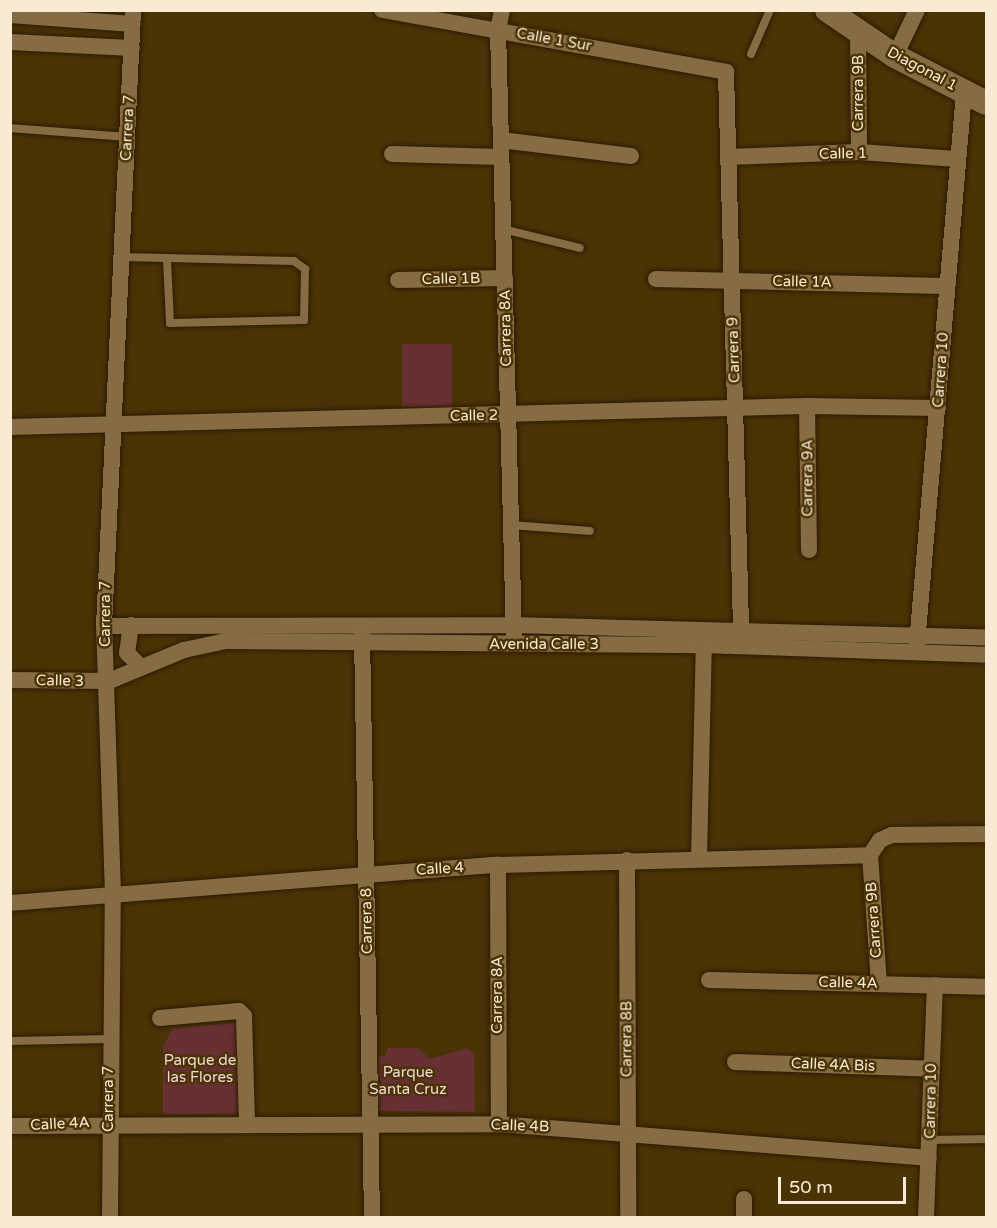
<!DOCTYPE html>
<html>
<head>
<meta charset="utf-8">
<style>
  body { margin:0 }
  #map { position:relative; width:997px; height:1228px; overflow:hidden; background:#4a3305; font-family:"Varela Round",sans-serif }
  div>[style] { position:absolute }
  .green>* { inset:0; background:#673133; transform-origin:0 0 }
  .roads { filter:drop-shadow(0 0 2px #2c1b00) drop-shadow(0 0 2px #2c1b00) }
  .lane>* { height:8px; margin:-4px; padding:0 4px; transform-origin:4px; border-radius:4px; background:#866c42 }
  .street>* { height:16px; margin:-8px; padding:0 8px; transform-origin:8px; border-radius:8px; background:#866c42 }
  .secondary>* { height:24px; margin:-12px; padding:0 12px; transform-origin:12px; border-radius:12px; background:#866c42 }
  span { translate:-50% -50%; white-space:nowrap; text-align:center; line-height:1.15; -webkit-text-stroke:5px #4a3305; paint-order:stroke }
  .street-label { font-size:15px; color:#f8ead3 }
  .park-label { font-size:15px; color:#f0d6d6 }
  .frame { position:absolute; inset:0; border:12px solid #f8ead3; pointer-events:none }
  .scale { position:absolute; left:778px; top:1177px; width:128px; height:27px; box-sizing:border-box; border:3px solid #f8ead3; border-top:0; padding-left:8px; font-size:18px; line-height:21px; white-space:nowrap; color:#f8ead3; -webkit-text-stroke:4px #4a3305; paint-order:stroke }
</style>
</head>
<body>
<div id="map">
  <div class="green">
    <div style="left:402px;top:344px;width:50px;height:63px"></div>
    <div style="clip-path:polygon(237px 1023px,238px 1114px,163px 1114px,163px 1047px,173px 1028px)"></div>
    <div style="clip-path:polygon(388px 1048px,418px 1048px,430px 1059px,467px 1048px,474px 1054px,475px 1112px,372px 1111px,369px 1057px,385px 1056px)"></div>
  </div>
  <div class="roads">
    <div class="lane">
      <div style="left:751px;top:54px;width:48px;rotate:-66.6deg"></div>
      <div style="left:10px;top:128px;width:117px;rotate:4.4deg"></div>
      <div style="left:503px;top:229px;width:79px;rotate:13.9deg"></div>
      <div style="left:122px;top:257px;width:172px;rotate:1.3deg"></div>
      <div style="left:294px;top:261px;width:14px;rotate:36deg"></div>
      <div style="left:305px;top:269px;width:51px;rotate:91.1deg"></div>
      <div style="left:304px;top:320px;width:134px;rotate:178.7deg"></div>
      <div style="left:170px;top:323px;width:63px;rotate:-92.7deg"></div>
      <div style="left:511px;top:525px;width:79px;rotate:4.3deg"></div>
      <div style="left:10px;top:1041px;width:99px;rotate:-1.2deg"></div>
      <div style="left:931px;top:1140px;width:55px;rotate:-1deg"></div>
    </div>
    <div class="street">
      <div style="left:382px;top:10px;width:350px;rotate:10.2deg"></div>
      <div style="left:726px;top:72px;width:556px;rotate:88.45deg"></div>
      <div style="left:502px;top:10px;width:20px;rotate:101deg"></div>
      <div style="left:498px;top:30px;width:606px;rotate:88.49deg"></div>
      <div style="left:10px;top:15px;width:123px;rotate:4.2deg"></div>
      <div style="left:858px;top:34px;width:118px;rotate:89.5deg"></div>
      <div style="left:10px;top:42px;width:122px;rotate:2.8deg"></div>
      <div style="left:895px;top:56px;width:51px;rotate:-64.4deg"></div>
      <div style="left:501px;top:140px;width:131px;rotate:7deg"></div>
      <div style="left:392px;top:154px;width:109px;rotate:1.6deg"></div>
      <div style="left:729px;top:157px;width:130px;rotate:-2.2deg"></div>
      <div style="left:859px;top:152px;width:98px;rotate:4.1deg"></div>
      <div style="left:656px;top:279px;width:291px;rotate:1.4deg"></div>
      <div style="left:398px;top:280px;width:107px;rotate:-1.1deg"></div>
      <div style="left:807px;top:406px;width:144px;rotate:89.2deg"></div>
      <div style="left:10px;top:427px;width:797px;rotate:-1.51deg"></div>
      <div style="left:807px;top:406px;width:131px;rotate:0.9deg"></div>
      <div style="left:131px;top:625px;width:28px;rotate:98deg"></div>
      <div style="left:127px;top:653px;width:20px;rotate:45deg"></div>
      <div style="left:104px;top:626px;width:409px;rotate:-0.1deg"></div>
      <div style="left:513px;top:625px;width:473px;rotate:1.5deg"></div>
      <div style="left:362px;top:634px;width:584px;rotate:89.02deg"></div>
      <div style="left:917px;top:644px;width:554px;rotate:-85.13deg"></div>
      <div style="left:10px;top:680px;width:99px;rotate:0.6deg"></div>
      <div style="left:109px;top:681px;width:81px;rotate:-22.5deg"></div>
      <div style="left:184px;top:650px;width:43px;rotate:-12.1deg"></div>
      <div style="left:226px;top:641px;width:478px;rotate:0.5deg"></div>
      <div style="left:704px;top:645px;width:282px;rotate:2deg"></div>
      <div style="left:870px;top:855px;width:129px;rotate:86deg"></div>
      <div style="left:870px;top:855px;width:18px;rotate:-56deg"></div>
      <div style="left:880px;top:840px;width:13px;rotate:-23deg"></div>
      <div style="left:892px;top:835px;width:94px;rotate:-0.6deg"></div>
      <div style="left:699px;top:858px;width:213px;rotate:-88.7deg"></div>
      <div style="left:627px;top:860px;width:358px;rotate:89.8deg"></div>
      <div style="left:498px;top:865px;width:259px;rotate:89.8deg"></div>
      <div style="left:10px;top:903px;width:489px;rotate:-4.5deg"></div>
      <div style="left:498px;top:865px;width:372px;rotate:-1.5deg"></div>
      <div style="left:709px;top:980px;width:277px;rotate:1.4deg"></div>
      <div style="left:160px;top:1018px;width:79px;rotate:-5.1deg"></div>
      <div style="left:239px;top:1011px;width:7px;rotate:45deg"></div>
      <div style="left:244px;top:1016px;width:106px;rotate:88.4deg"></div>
      <div style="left:735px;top:1062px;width:196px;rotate:2deg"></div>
      <div style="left:10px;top:1126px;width:489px;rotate:-0.2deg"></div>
      <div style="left:499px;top:1124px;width:431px;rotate:4.5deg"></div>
      <div style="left:110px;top:1218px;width:324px;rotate:-89.5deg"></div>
      <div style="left:113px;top:894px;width:268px;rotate:-91.9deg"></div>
      <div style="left:104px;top:626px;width:617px;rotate:-87.3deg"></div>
      <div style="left:744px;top:1218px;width:19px;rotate:-90deg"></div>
      <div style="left:926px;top:1218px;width:233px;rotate:-87.8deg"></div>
    </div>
    <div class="secondary">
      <div style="left:827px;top:10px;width:82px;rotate:34.1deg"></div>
      <div style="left:895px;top:56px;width:102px;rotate:27.3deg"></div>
    </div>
  </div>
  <div class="street-label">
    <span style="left:554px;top:40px;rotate:10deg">Calle 1 Sur</span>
    <span style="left:922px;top:69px;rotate:28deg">Diagonal 1</span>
    <span style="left:859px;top:93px;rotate:-90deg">Carrera 9B</span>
    <span style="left:128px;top:128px;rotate:-87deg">Carrera 7</span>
    <span style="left:843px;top:154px;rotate:-1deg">Calle 1</span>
    <span style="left:451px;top:279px;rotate:-1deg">Calle 1B</span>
    <span style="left:802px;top:282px;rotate:1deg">Calle 1A</span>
    <span style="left:506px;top:328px;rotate:-91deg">Carrera 8A</span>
    <span style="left:734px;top:350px;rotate:-92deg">Carrera 9</span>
    <span style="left:941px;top:370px;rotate:-86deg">Carrera 10</span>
    <span style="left:474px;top:416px;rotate:-1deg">Calle 2</span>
    <span style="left:808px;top:478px;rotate:-90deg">Carrera 9A</span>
    <span style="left:106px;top:614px;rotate:-90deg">Carrera 7</span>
    <span style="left:544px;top:645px">Avenida Calle 3</span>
    <span style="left:60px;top:681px;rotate:1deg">Calle 3</span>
    <span style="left:440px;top:869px;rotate:-3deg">Calle 4</span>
    <span style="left:874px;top:920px;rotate:-94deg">Carrera 9B</span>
    <span style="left:367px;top:921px;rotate:-91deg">Carrera 8</span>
    <span style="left:848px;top:983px;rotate:1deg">Calle 4A</span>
    <span style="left:498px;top:995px;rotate:-90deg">Carrera 8A</span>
    <span style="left:627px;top:1039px;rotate:-90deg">Carrera 8B</span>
    <span style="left:833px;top:1065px;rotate:2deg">Calle 4A Bis</span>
    <span style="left:109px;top:1099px;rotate:-90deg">Carrera 7</span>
    <span style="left:931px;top:1101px;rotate:-89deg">Carrera 10</span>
    <span style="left:60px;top:1124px;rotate:-3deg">Calle 4A</span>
    <span style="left:520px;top:1126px;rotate:2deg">Calle 4B</span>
  </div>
  <div class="park-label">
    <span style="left:200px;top:1069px">Parque de<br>las Flores</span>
    <span style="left:408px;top:1081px">Parque<br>Santa Cruz</span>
  </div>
  <div class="frame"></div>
  <div class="scale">50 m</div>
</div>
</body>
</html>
